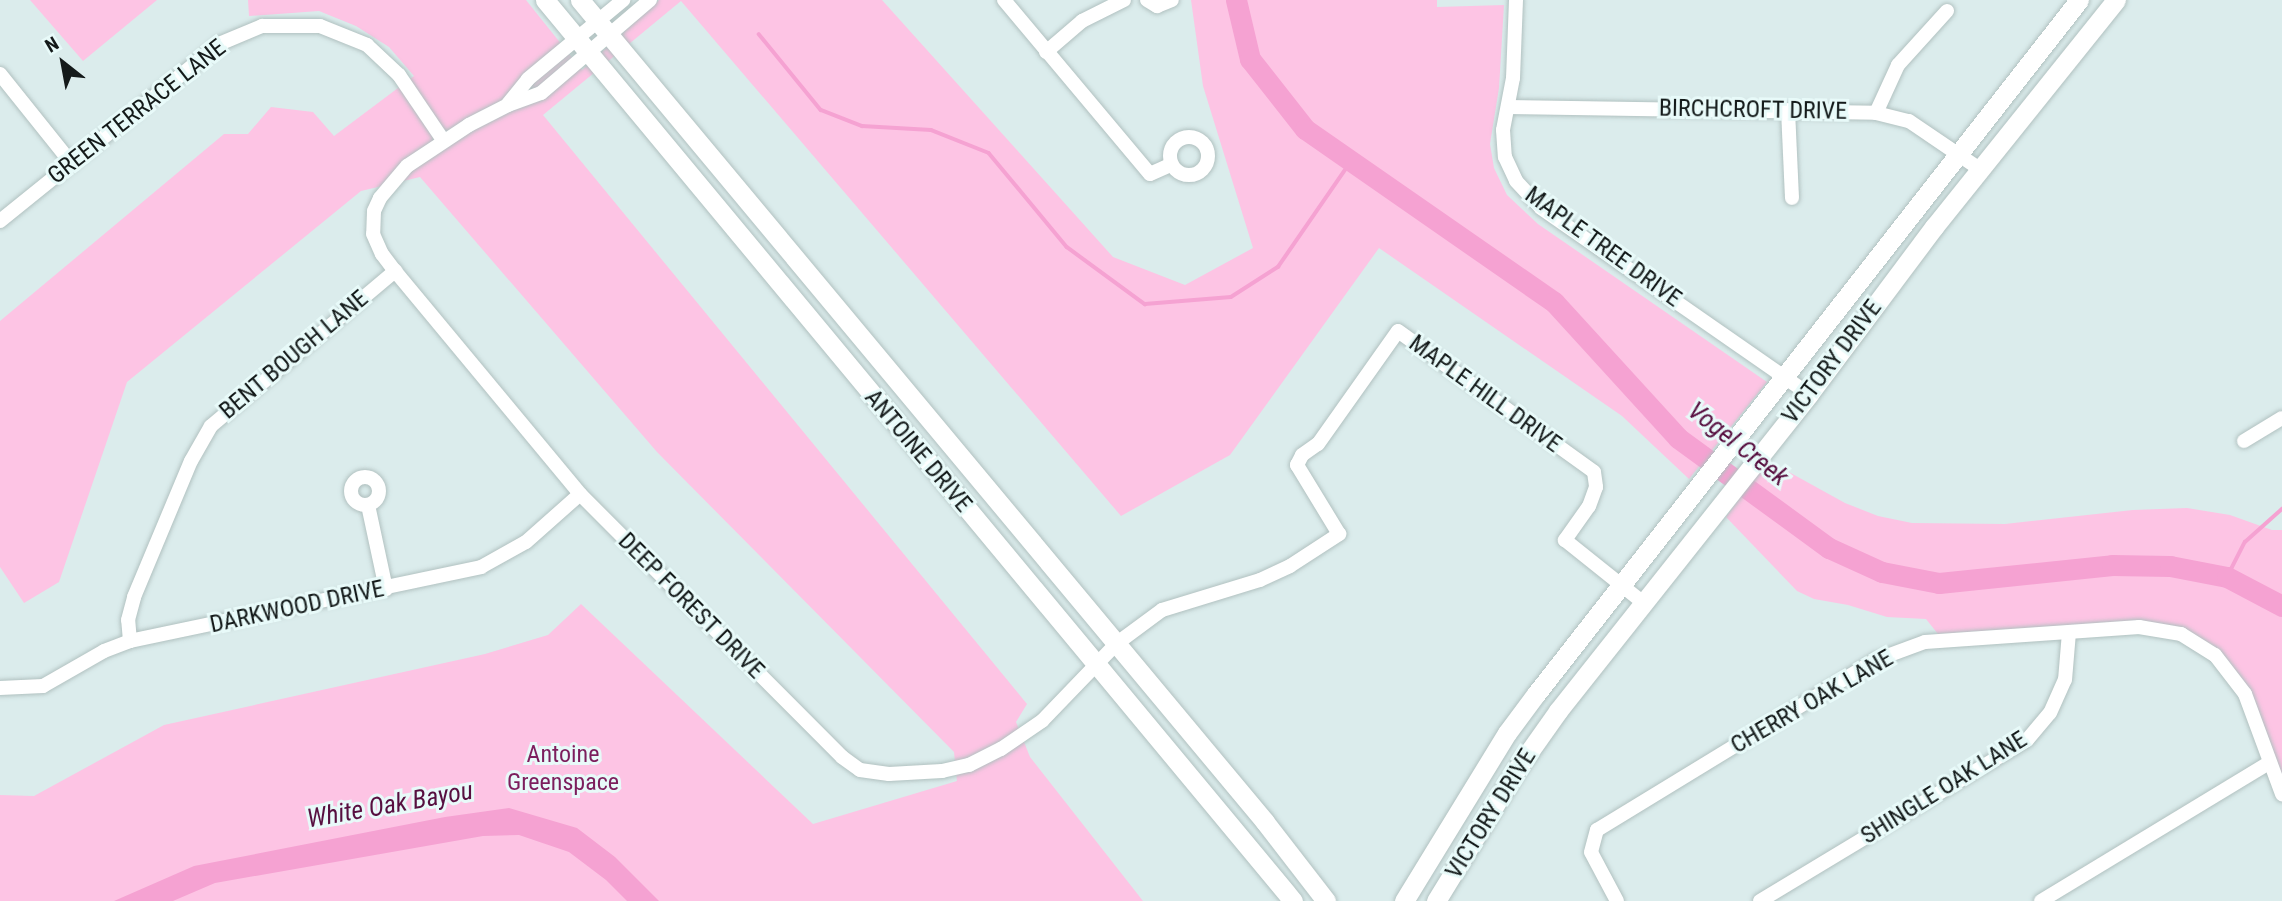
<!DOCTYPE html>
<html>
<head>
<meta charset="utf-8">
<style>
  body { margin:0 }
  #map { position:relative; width:2282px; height:901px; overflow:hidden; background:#dbecec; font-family:"Roboto Condensed",sans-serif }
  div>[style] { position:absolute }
  .green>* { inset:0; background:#fdc4e4 }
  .water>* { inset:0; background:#f5a2d2 }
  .stream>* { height:3.5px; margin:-1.75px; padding:0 1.75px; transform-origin:1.75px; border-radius:1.75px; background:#f5a2d2 }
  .river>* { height:21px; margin:-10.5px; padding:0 10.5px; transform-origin:10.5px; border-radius:10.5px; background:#f5a2d2 }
  .roads { filter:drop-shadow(0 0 2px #b1c1c0) drop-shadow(0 0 2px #b1c1c0) }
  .minor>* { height:14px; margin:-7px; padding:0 7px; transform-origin:7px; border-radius:7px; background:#fff }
  .minor>.ring { margin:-7px; padding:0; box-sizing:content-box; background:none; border:14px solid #fff; border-radius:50% }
  .secondary>* { height:19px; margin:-9.5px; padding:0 9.5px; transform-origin:9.5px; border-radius:9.5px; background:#fff }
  span { translate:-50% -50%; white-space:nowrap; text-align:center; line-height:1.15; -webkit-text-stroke:6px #e8faf9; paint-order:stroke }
  .street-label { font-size:24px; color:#141a1a }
  .park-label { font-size:24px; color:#7c1e5d }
  .water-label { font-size:26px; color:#570f40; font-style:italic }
  .north { position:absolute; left:28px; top:28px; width:70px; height:70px; -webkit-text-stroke:5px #e8faf9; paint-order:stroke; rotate:329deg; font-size:19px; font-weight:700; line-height:28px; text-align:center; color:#141a1a }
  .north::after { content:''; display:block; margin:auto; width:24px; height:32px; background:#141a1a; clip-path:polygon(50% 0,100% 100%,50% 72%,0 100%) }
</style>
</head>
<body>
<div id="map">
  <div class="green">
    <div style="clip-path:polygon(30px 0,157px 0,83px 61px)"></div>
    <div style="clip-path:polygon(248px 0,526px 0,582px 70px,659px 0,882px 0,1113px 257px,1185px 285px,1253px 248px,1203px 86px,1191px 0,1437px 0,1437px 7px,1504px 5px,1499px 88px,1490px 144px,1494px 168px,1507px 195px,1538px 224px,1767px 382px,1689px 479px,1622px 416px,1379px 248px,1230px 455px,1121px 516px,681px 1px,543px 115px,1027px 704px,1016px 722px,1030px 757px,1143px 901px,0 901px,0 795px,34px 796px,164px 725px,485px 654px,548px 635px,581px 604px,813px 824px,957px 781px,954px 752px,657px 452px,420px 177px,361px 191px,127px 382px,59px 582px,24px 603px,0 567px,0 321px,224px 134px,248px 134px,271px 107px,313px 112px,334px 136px,414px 76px,389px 47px,356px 26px,319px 11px,249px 16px)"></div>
    <div style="clip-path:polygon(1767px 460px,1845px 503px,1878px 516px,1912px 523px,2005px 524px,2133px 510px,2187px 508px,2230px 515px,2272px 530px,2282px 530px,2282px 784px,2245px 685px,2171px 626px,2137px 621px,1938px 634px,1926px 619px,1887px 617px,1848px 605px,1814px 599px,1797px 591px,1726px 517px)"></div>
  </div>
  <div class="water">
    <div style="clip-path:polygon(509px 808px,577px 828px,615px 857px,659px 901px,627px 901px,606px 880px,569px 852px,519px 835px,483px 836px,215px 883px,173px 901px,114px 901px,194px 866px,445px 817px)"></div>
  </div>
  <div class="stream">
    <div style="left:759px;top:34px;width:98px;rotate:50.8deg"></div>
    <div style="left:821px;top:110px;width:44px;rotate:21.3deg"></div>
    <div style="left:862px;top:126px;width:69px;rotate:3.3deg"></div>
    <div style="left:931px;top:130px;width:62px;rotate:21.6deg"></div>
    <div style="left:989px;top:153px;width:122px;rotate:50.3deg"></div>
    <div style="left:1067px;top:247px;width:97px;rotate:36.2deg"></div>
    <div style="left:1145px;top:304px;width:86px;rotate:-4.7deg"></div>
    <div style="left:1231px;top:297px;width:56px;rotate:-32.6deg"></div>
    <div style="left:1278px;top:267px;width:129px;rotate:-55.4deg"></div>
    <div style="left:2227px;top:577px;width:39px;rotate:-63deg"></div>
    <div style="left:2245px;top:542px;width:50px;rotate:-41.7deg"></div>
  </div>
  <div class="river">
    <div style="left:1236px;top:0;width:61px;rotate:76.7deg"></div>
    <div style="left:1250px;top:59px;width:89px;rotate:51.8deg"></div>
    <div style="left:1305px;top:129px;width:303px;rotate:34.8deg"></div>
    <div style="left:1554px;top:302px;width:184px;rotate:47.6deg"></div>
    <div style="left:1678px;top:438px;width:187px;rotate:36.1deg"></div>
    <div style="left:1829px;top:548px;width:58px;rotate:24.4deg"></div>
    <div style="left:1882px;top:572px;width:58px;rotate:10.9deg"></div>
    <div style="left:1939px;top:583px;width:174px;rotate:-5.9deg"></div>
    <div style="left:2112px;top:565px;width:58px;rotate:1deg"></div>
    <div style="left:2170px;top:566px;width:58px;rotate:10.9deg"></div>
    <div style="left:2227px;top:577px;width:62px;rotate:27.8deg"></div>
  </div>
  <div class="roads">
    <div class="minor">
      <div style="left:650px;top:0;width:143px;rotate:139.5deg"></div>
      <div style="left:541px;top:93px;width:35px;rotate:160deg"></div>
      <div style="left:508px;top:105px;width:44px;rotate:152.9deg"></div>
      <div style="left:469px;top:125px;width:74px;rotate:146.5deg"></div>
      <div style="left:407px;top:166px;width:42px;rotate:130.2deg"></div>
      <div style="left:380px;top:198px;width:14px;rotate:115deg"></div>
      <div style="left:374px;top:211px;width:23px;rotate:92deg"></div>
      <div style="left:373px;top:234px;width:22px;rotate:66deg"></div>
      <div style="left:382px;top:254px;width:21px;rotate:53deg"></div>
      <div style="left:395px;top:271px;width:290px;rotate:50.3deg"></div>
      <div style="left:580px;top:494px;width:371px;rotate:45.1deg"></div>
      <div style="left:842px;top:757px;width:22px;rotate:36deg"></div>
      <div style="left:860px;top:770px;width:29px;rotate:8deg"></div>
      <div style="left:889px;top:774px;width:53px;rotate:-3.2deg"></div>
      <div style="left:942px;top:771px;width:28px;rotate:-13deg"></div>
      <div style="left:969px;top:765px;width:36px;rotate:-27deg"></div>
      <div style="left:1001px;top:749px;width:50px;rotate:-34.3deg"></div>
      <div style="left:1042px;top:721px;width:107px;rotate:-46.1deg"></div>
      <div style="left:1116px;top:644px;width:57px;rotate:-36.5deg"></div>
      <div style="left:1162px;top:610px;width:102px;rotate:-17deg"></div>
      <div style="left:1260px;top:580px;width:33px;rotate:-25deg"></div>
      <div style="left:1290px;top:566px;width:59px;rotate:-33.1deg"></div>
      <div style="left:1339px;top:534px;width:81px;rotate:-121.3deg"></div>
      <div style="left:1297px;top:465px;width:11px;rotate:-63deg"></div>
      <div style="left:1302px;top:455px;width:19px;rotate:-35deg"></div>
      <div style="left:1318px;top:444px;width:138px;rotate:-54.7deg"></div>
      <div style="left:1398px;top:331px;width:241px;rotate:35.7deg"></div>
      <div style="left:1594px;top:472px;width:15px;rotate:82deg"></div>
      <div style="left:1596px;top:487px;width:20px;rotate:110deg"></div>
      <div style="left:1589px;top:506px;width:42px;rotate:125.2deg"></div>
      <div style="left:1565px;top:540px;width:102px;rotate:38.7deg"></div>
      <div style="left:1004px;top:0;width:227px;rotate:50deg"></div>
      <div style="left:1150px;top:174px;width:24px;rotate:-24deg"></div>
      <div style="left:1147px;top:0;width:12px;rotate:31deg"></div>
      <div style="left:1157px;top:6px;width:16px;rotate:-22deg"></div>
      <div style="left:1516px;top:0;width:78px;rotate:92.2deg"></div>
      <div style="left:1513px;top:78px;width:53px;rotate:100.9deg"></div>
      <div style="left:1503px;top:130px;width:27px;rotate:86deg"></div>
      <div style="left:1505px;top:157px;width:26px;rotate:65deg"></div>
      <div style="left:1516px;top:181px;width:37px;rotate:47deg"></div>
      <div style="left:1541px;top:208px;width:326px;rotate:34.8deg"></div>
      <div style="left:1046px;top:52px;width:48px;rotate:-40.7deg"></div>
      <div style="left:1082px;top:21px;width:47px;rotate:-26.6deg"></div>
      <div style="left:0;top:74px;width:115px;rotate:51.3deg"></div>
      <div style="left:508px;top:104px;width:32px;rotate:-51deg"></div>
      <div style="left:528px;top:79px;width:124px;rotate:-39.7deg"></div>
      <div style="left:1508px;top:107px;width:368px;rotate:0.9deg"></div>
      <div style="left:1876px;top:113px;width:34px;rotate:14deg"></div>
      <div style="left:1909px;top:121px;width:87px;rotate:34.2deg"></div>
      <div style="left:1788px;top:110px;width:88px;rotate:87.4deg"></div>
      <div style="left:1876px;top:113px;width:53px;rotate:-65.4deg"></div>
      <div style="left:1898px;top:65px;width:73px;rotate:-47.8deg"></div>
      <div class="ring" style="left:1170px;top:137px;width:24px;height:24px"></div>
      <div style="left:0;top:221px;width:282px;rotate:-38.9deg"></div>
      <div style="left:219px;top:44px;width:47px;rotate:-22.7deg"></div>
      <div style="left:262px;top:26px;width:58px"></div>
      <div style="left:320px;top:26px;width:51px;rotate:22deg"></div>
      <div style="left:367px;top:45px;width:44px;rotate:43.2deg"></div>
      <div style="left:399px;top:75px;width:78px;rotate:55.9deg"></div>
      <div style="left:2244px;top:441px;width:44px;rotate:-31.2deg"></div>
      <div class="ring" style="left:351px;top:477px;width:14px;height:14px"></div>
      <div style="left:368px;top:505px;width:86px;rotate:77.9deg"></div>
      <div style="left:130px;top:641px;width:21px;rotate:-95deg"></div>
      <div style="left:128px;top:620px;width:24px;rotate:-75deg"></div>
      <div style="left:134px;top:597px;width:147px;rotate:-67.3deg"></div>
      <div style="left:191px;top:461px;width:40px;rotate:-60.3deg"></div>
      <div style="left:211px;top:426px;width:241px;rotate:-40.1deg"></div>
      <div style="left:0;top:688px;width:43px;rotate:-2.7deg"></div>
      <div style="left:43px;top:686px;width:70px;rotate:-29.8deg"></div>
      <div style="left:104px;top:651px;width:28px;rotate:-21deg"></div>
      <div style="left:130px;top:641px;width:359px;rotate:-11.9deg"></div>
      <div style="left:481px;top:567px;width:51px;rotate:-29.1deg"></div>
      <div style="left:526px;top:542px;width:72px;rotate:-41.6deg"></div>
      <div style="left:1617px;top:901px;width:55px;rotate:-118deg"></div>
      <div style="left:1591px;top:852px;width:23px;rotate:-75deg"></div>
      <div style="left:1597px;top:830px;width:327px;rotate:-31.4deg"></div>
      <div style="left:1876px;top:660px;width:52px;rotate:-20.2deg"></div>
      <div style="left:1925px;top:642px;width:215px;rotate:-4deg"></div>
      <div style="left:2139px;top:627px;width:43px;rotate:9.5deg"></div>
      <div style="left:2181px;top:634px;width:40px;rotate:32deg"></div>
      <div style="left:2215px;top:655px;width:49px;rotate:52.4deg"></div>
      <div style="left:2245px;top:694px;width:107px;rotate:69.7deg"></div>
      <div style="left:1760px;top:901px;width:312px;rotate:-31.1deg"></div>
      <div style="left:2027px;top:740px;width:35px;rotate:-50deg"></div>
      <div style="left:2050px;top:713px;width:36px;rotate:-66deg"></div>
      <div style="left:2065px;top:680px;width:48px;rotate:-85.2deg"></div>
      <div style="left:2041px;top:901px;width:267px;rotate:-31.2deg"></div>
    </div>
    <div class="secondary">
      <div style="left:545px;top:0;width:1171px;rotate:50.3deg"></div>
      <div style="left:580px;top:0;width:1070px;rotate:50.19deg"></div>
      <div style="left:1265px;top:822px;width:100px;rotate:52.3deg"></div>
      <div style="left:1404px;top:901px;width:197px;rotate:-58.5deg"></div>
      <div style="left:1507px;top:733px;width:49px;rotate:-53.4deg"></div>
      <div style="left:1536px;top:694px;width:881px;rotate:-51.96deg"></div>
      <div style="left:1436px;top:901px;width:155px;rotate:-58.5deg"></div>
      <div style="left:1517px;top:769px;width:71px;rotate:-54.7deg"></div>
      <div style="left:1558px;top:711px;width:404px;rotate:-51.6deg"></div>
      <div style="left:1809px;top:394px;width:209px;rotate:-53.2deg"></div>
      <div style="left:1934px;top:227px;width:291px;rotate:-51.3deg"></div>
    </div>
  </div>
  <div class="street-label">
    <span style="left:1753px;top:110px;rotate:1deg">BIRCHCROFT DRIVE</span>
    <span style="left:137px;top:112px;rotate:-38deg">GREEN TERRACE LANE</span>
    <span style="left:1603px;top:247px;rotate:36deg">MAPLE TREE DRIVE</span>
    <span style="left:294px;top:355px;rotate:-40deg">BENT BOUGH LANE</span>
    <span style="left:1832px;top:362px;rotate:-53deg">VICTORY DRIVE</span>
    <span style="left:1485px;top:394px;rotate:36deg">MAPLE HILL DRIVE</span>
    <span style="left:918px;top:451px;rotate:50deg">ANTOINE DRIVE</span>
    <span style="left:691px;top:606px;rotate:45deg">DEEP FOREST DRIVE</span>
    <span style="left:297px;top:607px;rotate:-12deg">DARKWOOD DRIVE</span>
    <span style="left:1812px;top:702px;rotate:-30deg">CHERRY OAK LANE</span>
    <span style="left:1944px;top:788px;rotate:-32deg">SHINGLE OAK LANE</span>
    <span style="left:1491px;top:814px;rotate:-58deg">VICTORY DRIVE</span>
  </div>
  <div class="park-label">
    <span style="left:563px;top:769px">Antoine<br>Greenspace</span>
  </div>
  <div class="water-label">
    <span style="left:1738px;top:444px;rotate:38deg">Vogel Creek</span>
    <span style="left:390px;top:805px;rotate:-10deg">White Oak Bayou</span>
  </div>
  <div class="north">N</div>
</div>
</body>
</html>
